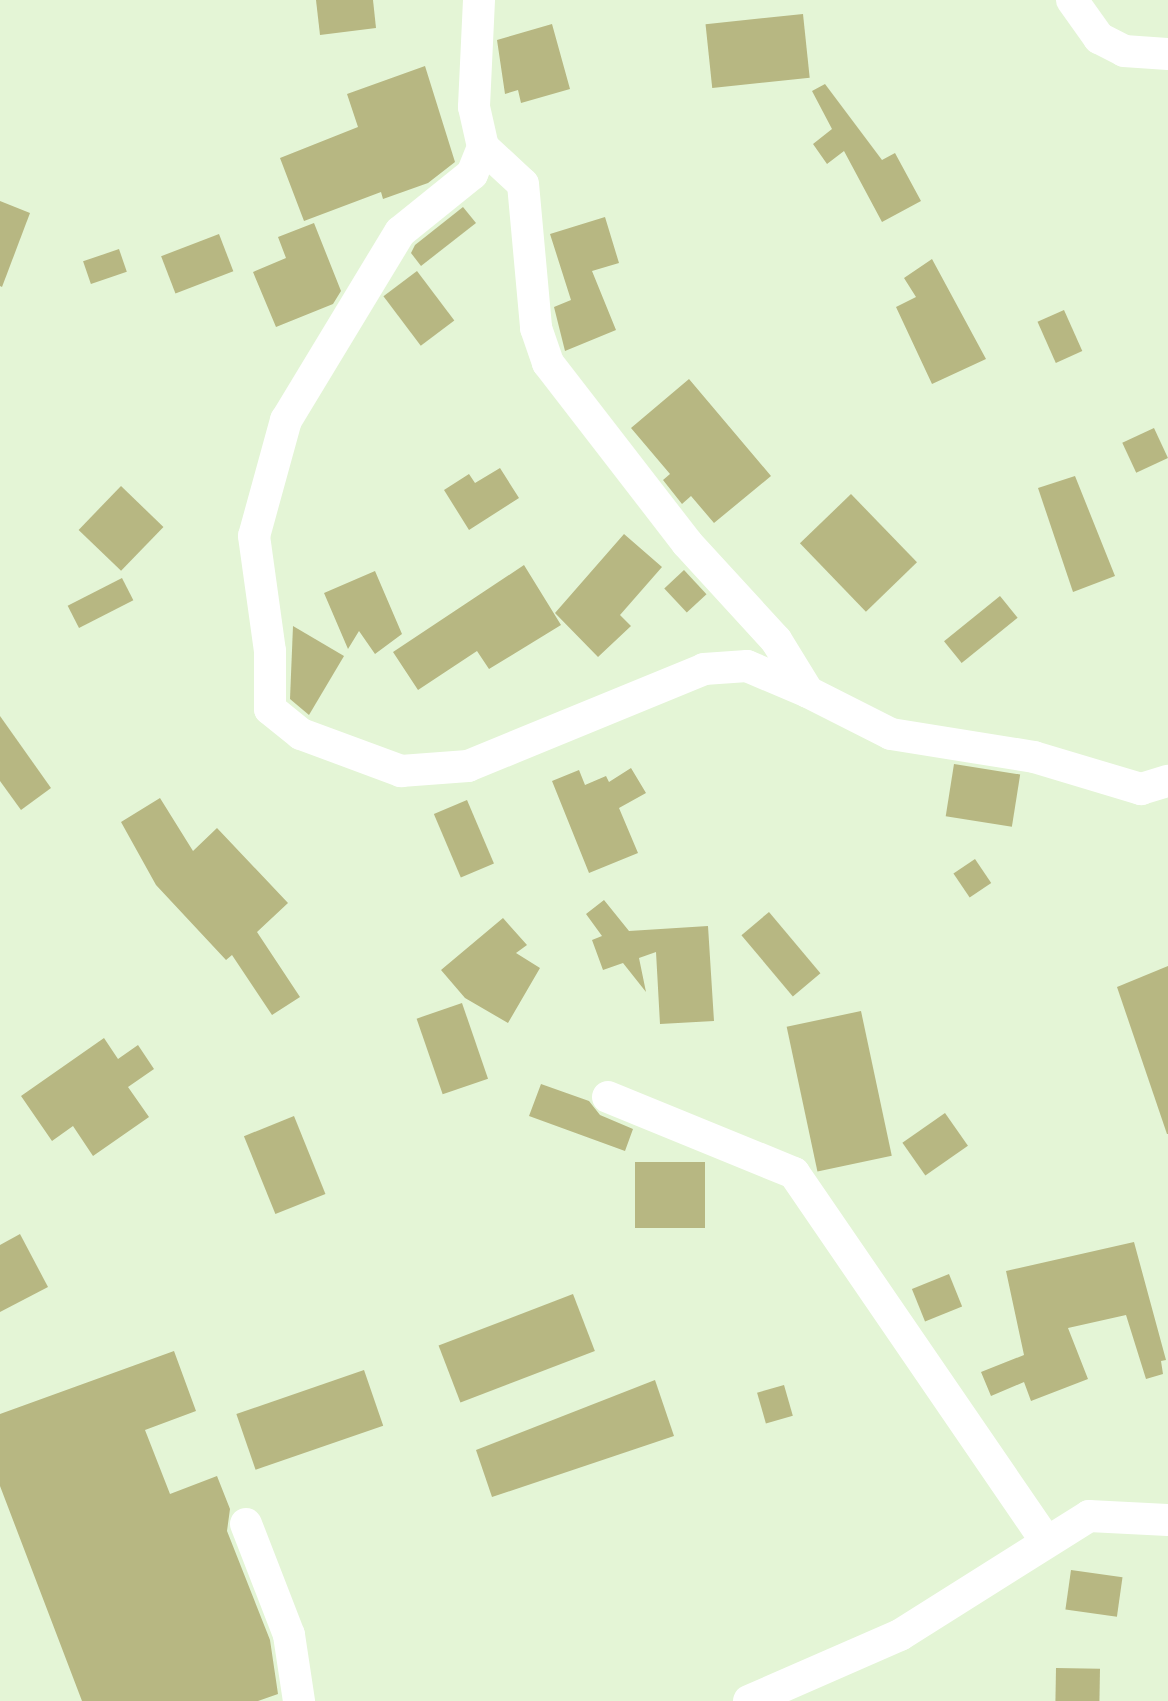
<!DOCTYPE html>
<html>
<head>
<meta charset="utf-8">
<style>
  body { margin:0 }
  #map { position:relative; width:1168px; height:1701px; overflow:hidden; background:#e4f5d6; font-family:"Golos Text",sans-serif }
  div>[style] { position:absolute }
  .building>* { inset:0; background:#b7b782; transform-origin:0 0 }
  .street>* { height:32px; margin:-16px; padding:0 16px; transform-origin:16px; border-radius:16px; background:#fff }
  span { translate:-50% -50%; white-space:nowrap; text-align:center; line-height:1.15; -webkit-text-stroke:10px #f8fef2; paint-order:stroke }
</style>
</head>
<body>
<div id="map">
  <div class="building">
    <div style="clip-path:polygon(316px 0,373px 0,376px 28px,320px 35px)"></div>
    <div style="left:803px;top:14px;width:64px;height:98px;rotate:84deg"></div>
    <div style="clip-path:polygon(552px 24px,570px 89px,521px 103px,518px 90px,505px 94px,497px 40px)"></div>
    <div style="clip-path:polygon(425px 66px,455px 162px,428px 183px,383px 199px,381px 192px,304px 221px,280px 158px,358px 127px,347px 94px)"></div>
    <div style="clip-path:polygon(825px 84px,882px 160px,895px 153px,921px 201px,882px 222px,844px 151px,827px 164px,813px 144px,832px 129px,812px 91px)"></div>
    <div style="clip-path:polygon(0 201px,30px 213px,2px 287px,0 286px)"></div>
    <div style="clip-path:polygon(463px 207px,476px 223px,421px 266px,411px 253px,415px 245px)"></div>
    <div style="clip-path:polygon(605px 217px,619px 263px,592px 271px,616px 330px,565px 351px,554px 307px,571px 300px,550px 234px)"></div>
    <div style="clip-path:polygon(314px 223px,341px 291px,333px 304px,276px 327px,253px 272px,286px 258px,278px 237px)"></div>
    <div style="left:219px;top:234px;width:40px;height:62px;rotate:69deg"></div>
    <div style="left:119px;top:249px;width:24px;height:38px;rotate:71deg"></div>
    <div style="clip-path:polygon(932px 259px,986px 359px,932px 384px,896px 307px,916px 297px,904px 278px)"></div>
    <div style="left:417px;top:271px;width:62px;height:42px;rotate:53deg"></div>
    <div style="left:1064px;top:310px;width:45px;height:29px;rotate:66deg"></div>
    <div style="clip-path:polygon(689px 379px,771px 476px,714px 523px,691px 496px,682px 504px,663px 480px,670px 474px,631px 428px)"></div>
    <div style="left:1154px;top:428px;width:33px;height:35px;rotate:65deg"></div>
    <div style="clip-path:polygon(500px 468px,519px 498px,469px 530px,444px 490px,469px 474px,475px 483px)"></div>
    <div style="clip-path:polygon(1075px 476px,1115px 576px,1073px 592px,1038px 488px)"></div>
    <div style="left:121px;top:486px;width:59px;height:61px;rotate:44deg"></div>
    <div style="left:851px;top:494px;width:95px;height:71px;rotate:46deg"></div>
    <div style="clip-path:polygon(624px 534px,662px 567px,620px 615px,631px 626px,598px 657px,555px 613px)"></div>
    <div style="clip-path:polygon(524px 565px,561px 625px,489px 669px,477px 651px,418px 690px,393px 652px)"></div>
    <div style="left:684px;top:570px;width:33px;height:27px;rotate:47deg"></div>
    <div style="clip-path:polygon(375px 571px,402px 634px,375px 654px,359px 631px,348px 649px,324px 593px)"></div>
    <div style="left:122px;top:578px;width:25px;height:61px;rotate:63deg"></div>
    <div style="left:1000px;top:596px;width:28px;height:72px;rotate:51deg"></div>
    <div style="clip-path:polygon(293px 626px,344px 656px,309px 715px,290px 699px)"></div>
    <div style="clip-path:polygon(0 716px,51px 788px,21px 810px,0 781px)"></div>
    <div style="left:954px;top:764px;width:67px;height:53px;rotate:9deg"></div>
    <div style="clip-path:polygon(631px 768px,646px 793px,619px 808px,638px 853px,589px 873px,552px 781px,579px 770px,585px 785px,606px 776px,609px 782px)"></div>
    <div style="clip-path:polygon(160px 798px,193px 851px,217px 828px,288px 903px,257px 932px,300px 997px,272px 1015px,232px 955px,226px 960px,156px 885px,121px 822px)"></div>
    <div style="left:467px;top:800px;width:69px;height:36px;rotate:67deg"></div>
    <div style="left:975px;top:859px;width:29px;height:26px;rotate:56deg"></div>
    <div style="clip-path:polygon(604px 900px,629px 931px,708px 926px,714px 1021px,660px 1024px,656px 952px,639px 958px,646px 992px,623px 963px,603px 970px,592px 940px,602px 936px,586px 914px)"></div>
    <div style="left:769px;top:912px;width:80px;height:36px;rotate:50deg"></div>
    <div style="clip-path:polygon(503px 918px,527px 945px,516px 953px,540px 968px,508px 1023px,465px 998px,441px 970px)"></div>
    <div style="clip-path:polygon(1168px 966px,1168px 1134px,1167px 1134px,1117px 987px)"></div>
    <div style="left:462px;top:1003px;width:80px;height:48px;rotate:71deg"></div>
    <div style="left:861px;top:1011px;width:148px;height:76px;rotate:78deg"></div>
    <div style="clip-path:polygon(104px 1038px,118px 1059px,138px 1045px,154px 1069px,128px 1087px,149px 1117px,93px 1156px,73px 1126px,52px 1141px,21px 1096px)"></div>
    <div style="clip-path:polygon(541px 1084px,589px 1101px,600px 1115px,633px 1129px,625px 1151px,529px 1116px)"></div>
    <div style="left:945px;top:1113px;width:40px;height:52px;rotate:55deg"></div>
    <div style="left:294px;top:1116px;width:84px;height:54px;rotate:68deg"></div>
    <div style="left:705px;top:1162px;width:66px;height:70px;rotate:90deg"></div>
    <div style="clip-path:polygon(20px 1234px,48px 1287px,0 1312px,0 1245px)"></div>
    <div style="clip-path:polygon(1134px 1242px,1166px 1360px,1161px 1361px,1163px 1374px,1146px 1379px,1126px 1315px,1068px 1328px,1088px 1379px,1031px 1401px,1024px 1382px,991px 1396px,981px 1372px,1024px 1355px,1006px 1271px)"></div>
    <div style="left:949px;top:1274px;width:35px;height:40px;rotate:68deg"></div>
    <div style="left:573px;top:1294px;width:61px;height:144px;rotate:69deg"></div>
    <div style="clip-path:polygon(174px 1351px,196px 1411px,145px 1430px,170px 1494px,217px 1476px,230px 1509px,227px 1531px,270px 1640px,278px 1694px,258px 1701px,82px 1701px,0 1486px,0 1414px)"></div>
    <div style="left:364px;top:1370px;width:59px;height:135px;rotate:71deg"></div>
    <div style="clip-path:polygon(655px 1380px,674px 1436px,492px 1497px,476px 1450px)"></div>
    <div style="left:784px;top:1385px;width:32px;height:28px;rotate:74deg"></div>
    <div style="left:1071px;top:1570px;width:52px;height:40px;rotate:8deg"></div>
    <div style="left:1056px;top:1668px;width:44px;height:33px;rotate:1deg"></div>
  </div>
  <div class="street">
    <div style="left:479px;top:0;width:107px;rotate:92.7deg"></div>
    <div style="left:474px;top:107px;width:41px;rotate:77.3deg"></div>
    <div style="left:483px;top:147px;width:54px;rotate:42.8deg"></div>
    <div style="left:523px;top:184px;width:145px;rotate:84.8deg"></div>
    <div style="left:536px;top:328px;width:37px;rotate:71deg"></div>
    <div style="left:548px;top:363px;width:227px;rotate:52.3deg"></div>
    <div style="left:687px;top:543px;width:132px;rotate:47.5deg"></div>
    <div style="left:776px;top:640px;width:61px;rotate:58.4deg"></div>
    <div style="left:808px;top:692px;width:93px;rotate:26.8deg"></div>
    <div style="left:891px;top:734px;width:145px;rotate:9.1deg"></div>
    <div style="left:1034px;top:757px;width:112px;rotate:16.7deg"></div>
    <div style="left:1141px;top:789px;width:28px;rotate:-17deg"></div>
    <div style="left:1072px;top:0;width:47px;rotate:54.6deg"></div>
    <div style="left:1099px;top:38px;width:28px;rotate:27deg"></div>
    <div style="left:1124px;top:51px;width:44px;rotate:3.9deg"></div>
    <div style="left:483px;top:147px;width:29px;rotate:112deg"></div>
    <div style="left:472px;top:174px;width:92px;rotate:141.1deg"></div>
    <div style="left:400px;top:232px;width:220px;rotate:121.2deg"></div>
    <div style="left:286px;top:420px;width:120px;rotate:105.4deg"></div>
    <div style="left:254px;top:536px;width:116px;rotate:82.1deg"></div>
    <div style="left:270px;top:651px;width:58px;rotate:90deg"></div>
    <div style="left:270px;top:709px;width:40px;rotate:39deg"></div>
    <div style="left:301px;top:734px;width:107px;rotate:20.3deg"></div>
    <div style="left:401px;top:771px;width:67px;rotate:-4.3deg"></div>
    <div style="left:468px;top:766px;width:255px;rotate:-22.3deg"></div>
    <div style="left:704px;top:669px;width:43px;rotate:-4deg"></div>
    <div style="left:747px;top:666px;width:66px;rotate:23.1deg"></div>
    <div style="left:608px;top:1097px;width:201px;rotate:22.2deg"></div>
    <div style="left:794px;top:1173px;width:444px;rotate:55.6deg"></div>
    <div style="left:246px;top:1524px;width:119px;rotate:68.8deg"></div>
    <div style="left:289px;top:1635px;width:67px;rotate:81.4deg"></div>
    <div style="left:749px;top:1701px;width:165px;rotate:-23.6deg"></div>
    <div style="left:900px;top:1635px;width:223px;rotate:-32.2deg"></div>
    <div style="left:1089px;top:1516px;width:79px;rotate:2.9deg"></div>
  </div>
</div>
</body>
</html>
